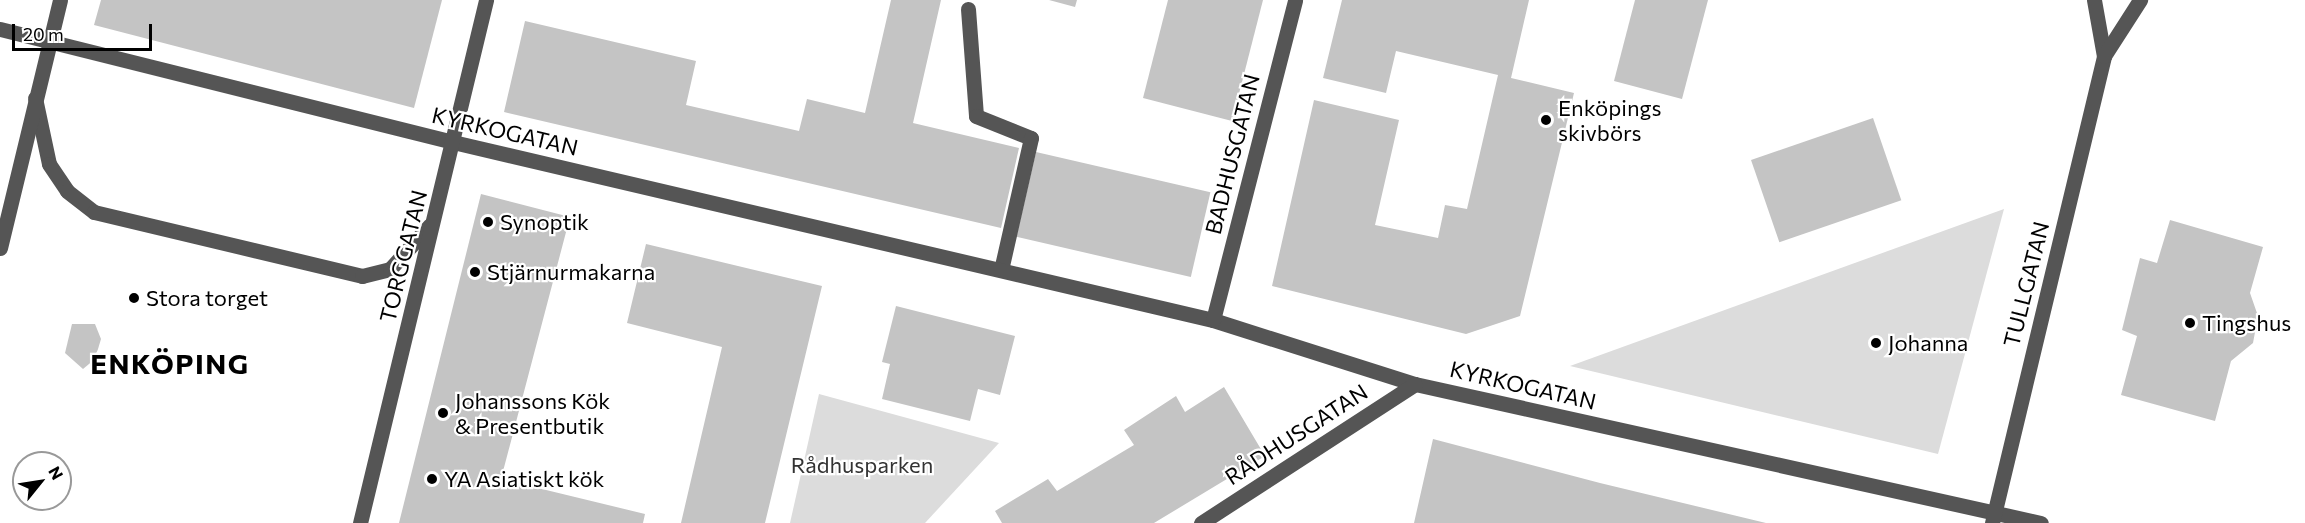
<!DOCTYPE html>
<html>
<head>
<meta charset="utf-8">
<style>
  body { margin:0 }
  #map { position:relative; width:2305px; height:523px; overflow:hidden; background:#fff; font-family:Commissioner,sans-serif }
  div>[style] { position:absolute }
  .green>* { inset:0; background:#dcdcdc }
  .building>* { inset:0; background:#c4c4c4; transform-origin:0 0 }
  .minor>* { height:15px; margin:-7.5px; padding:0 7.5px; transform-origin:7.5px; border-radius:7.5px; background:#555 }
  .dots>* { width:16px; height:16px; translate:-50% -50%; box-sizing:border-box; border:3px solid #fff; border-radius:50% }
  span { translate:-50% -50%; white-space:nowrap; text-align:center; line-height:1.15; -webkit-text-stroke:4.5px #fff; paint-order:stroke }
  .poi-label { font-size:22px; color:#000 }
  .left { translate:0 -50%; text-align:left }
  .street-label { font-size:22px; color:#000 }
  .park-label { font-size:22px; color:#333 }
  .district-label { font-size:28px; color:#000; font-weight:700; letter-spacing:1.5px }
  .north { position:absolute; left:12px; top:451px; width:60px; height:60px; box-sizing:border-box; background:#fff; border:2px solid #999; border-radius:50%; rotate:60deg; font-size:16px; font-weight:700; line-height:24px; text-align:center; color:#000 }
  .north::after { content:''; display:block; margin:auto; width:21px; height:27px; background:#000; clip-path:polygon(50% 0,100% 100%,50% 72%,0 100%) }
  .scale { position:absolute; left:12px; top:24px; width:140px; height:27px; box-sizing:border-box; border:3px solid #000; border-top:0; padding-left:8px; font-size:18px; line-height:21px; white-space:nowrap; color:#000; -webkit-text-stroke:4px #fff; paint-order:stroke }
</style>
</head>
<body>
<div id="map">
  <div class="green">
    <div style="clip-path:polygon(2004px 209px,1938px 454px,1570px 366px)"></div>
    <div style="clip-path:polygon(819px 394px,999px 443px,925px 523px,790px 523px)"></div>
  </div>
  <div class="building">
    <div style="clip-path:polygon(101px 0,442px 0,414px 108px,94px 25px)"></div>
    <div style="clip-path:polygon(891px 0,941px 0,913px 123px,1019px 148px,1001px 228px,504px 112px,525px 21px,696px 61px,686px 105px,799px 131px,807px 99px,865px 113px)"></div>
    <div style="clip-path:polygon(1049px 0,1077px 0,1075px 7px)"></div>
    <div style="clip-path:polygon(1168px 0,1263px 0,1232px 121px,1143px 98px)"></div>
    <div style="clip-path:polygon(1342px 0,1529px 0,1511px 78px,1574px 93px,1520px 316px,1466px 334px,1272px 286px,1314px 100px,1399px 120px,1375px 225px,1438px 238px,1445px 205px,1467px 209px,1498px 75px,1396px 51px,1386px 93px,1323px 78px)"></div>
    <div style="clip-path:polygon(1635px 0,1708px 0,1682px 99px,1614px 81px)"></div>
    <div style="left:1873px;top:118px;width:87px;height:129px;rotate:71deg"></div>
    <div style="left:1036px;top:152px;width:179px;height:87px;rotate:13deg"></div>
    <div style="clip-path:polygon(481px 194px,570px 217px,501px 479px,645px 514px,643px 523px,399px 523px)"></div>
    <div style="clip-path:polygon(2170px 220px,2263px 247px,2250px 293px,2258px 316px,2253px 343px,2231px 361px,2215px 421px,2121px 395px,2137px 336px,2122px 330px,2140px 258px,2157px 263px)"></div>
    <div style="clip-path:polygon(646px 244px,822px 286px,765px 523px,681px 523px,722px 347px,627px 323px)"></div>
    <div style="clip-path:polygon(896px 306px,1015px 336px,1000px 395px,978px 389px,970px 421px,882px 399px,890px 364px,882px 362px)"></div>
    <div style="clip-path:polygon(72px 324px,95px 324px,101px 339px,95px 359px,83px 369px,65px 353px)"></div>
    <div style="clip-path:polygon(1224px 387px,1265px 456px,1154px 523px,1002px 523px,995px 511px,1048px 479px,1057px 491px,1134px 445px,1124px 430px,1176px 396px,1185px 412px)"></div>
    <div style="clip-path:polygon(1433px 439px,1600px 483px,1766px 523px,1414px 523px)"></div>
  </div>
  <div class="minor">
    <div style="left:2094px;top:0;width:57px;rotate:79.9deg"></div>
    <div style="left:968px;top:9px;width:107px;rotate:85.7deg"></div>
    <div style="left:976px;top:116px;width:59px;rotate:21.8deg"></div>
    <div style="left:1031px;top:138px;width:135px;rotate:102.8deg"></div>
    <div style="left:0;top:29px;width:467px;rotate:14deg"></div>
    <div style="left:453px;top:142px;width:781px;rotate:13.18deg"></div>
    <div style="left:1213px;top:320px;width:212px;rotate:17.6deg"></div>
    <div style="left:1415px;top:384px;width:641px;rotate:12.52deg"></div>
    <div style="left:35px;top:98px;width:67px;rotate:78deg"></div>
    <div style="left:49px;top:164px;width:32px;rotate:56deg"></div>
    <div style="left:67px;top:191px;width:34px;rotate:38deg"></div>
    <div style="left:94px;top:212px;width:276px;rotate:13.4deg"></div>
    <div style="left:362px;top:276px;width:29px;rotate:-14deg"></div>
    <div style="left:390px;top:269px;width:59px;rotate:-47.7deg"></div>
    <div style="left:0;top:248px;width:255px;rotate:-76.4deg"></div>
    <div style="left:1213px;top:320px;width:330px;rotate:-75.6deg"></div>
    <div style="left:360px;top:523px;width:538px;rotate:-76.45deg"></div>
    <div style="left:1201px;top:523px;width:255px;rotate:-33deg"></div>
    <div style="left:1992px;top:523px;width:480px;rotate:-76.5deg"></div>
    <div style="left:2104px;top:56px;width:67px;rotate:-57.3deg"></div>
  </div>
  <div class="dots">
    <div style="left:1546px;top:120px;background:#000"></div>
    <div style="left:488px;top:222px;background:#000"></div>
    <div style="left:475px;top:272px;background:#000"></div>
    <div style="left:134px;top:298px;background:#000"></div>
    <div style="left:2190px;top:323px;background:#000"></div>
    <div style="left:1876px;top:343px;background:#000"></div>
    <div style="left:443px;top:413px;background:#000"></div>
    <div style="left:432px;top:479px;background:#000"></div>
  </div>
  <div class="poi-label">
    <span class="left" style="left:1558px;top:120px">Enköpings<br>skivbörs</span>
    <span class="left" style="left:500px;top:222px">Synoptik</span>
    <span class="left" style="left:487px;top:272px">Stjärnurmakarna</span>
    <span class="left" style="left:146px;top:298px">Stora torget</span>
    <span class="left" style="left:2202px;top:323px">Tingshus</span>
    <span class="left" style="left:1888px;top:343px">Johanna</span>
    <span class="left" style="left:455px;top:413px">Johanssons Kök<br>&amp; Presentbutik</span>
    <span class="left" style="left:444px;top:479px">YA Asiatiskt kök</span>
  </div>
  <div class="street-label">
    <span style="left:505px;top:131px;rotate:13deg">KYRKOGATAN</span>
    <span style="left:1232px;top:154px;rotate:-76deg">BADHUSGATAN</span>
    <span style="left:403px;top:256px;rotate:-76deg">TORGGATAN</span>
    <span style="left:2026px;top:284px;rotate:-76deg">TULLGATAN</span>
    <span style="left:1523px;top:385px;rotate:13deg">KYRKOGATAN</span>
    <span style="left:1296px;top:434px;rotate:-33deg">RÅDHUSGATAN</span>
  </div>
  <div class="park-label">
    <span style="left:862px;top:465px">Rådhusparken</span>
  </div>
  <div class="district-label">
    <span style="left:170px;top:363px">ENKÖPING</span>
  </div>
  <div class="north">N</div>
  <div class="scale">20 m</div>
</div>
</body>
</html>
